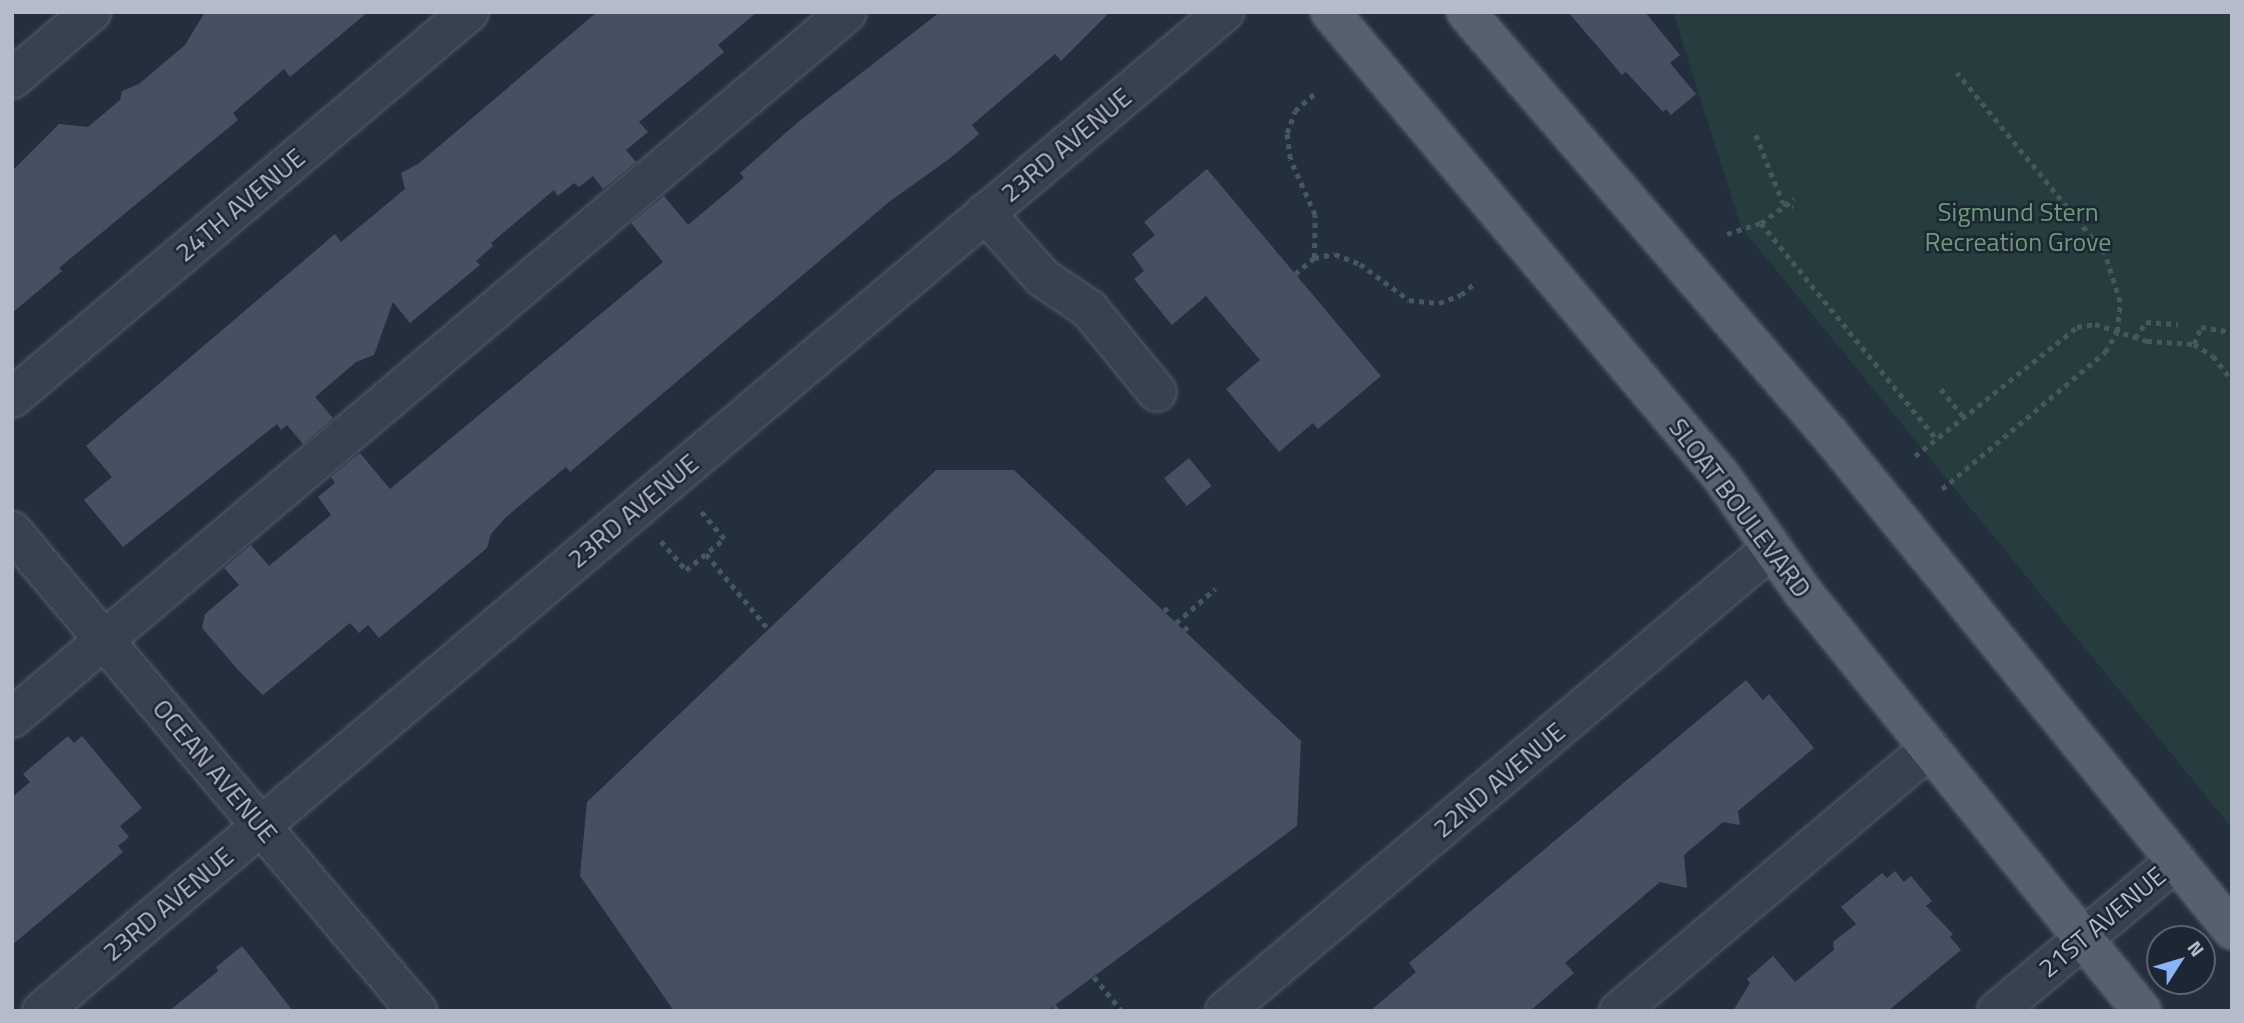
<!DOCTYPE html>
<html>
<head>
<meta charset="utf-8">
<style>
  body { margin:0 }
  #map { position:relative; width:2244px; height:1023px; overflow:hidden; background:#242f3e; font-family:"Titillium Web",sans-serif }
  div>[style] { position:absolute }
  .green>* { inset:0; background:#263c3f }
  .building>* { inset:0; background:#455162; transform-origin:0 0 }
  .path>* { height:4.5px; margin-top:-2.25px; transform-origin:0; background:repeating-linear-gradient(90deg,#44595c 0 5px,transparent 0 10px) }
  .roads { filter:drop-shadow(0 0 2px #565f6c) drop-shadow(0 0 2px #565f6c) }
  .minor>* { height:38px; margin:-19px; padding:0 19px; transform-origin:19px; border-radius:19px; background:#38414e }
  .major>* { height:38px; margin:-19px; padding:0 19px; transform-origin:19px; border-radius:19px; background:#56606e }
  span { translate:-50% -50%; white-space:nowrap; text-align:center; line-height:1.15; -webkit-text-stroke:5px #1d2633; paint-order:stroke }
  .street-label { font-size:26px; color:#b4bcc9 }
  .park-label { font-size:26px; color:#6b9a76 }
  .frame { position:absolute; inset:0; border:14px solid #b4bcc9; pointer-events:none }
  .north { position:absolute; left:2146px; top:925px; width:70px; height:70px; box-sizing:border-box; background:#1d2633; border:2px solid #59626f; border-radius:50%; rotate:53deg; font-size:19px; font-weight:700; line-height:28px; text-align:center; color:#b4bcc9 }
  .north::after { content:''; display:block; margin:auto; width:24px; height:32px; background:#8ab4f8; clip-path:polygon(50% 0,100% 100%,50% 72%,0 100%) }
</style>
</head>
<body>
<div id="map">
  <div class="green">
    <div style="clip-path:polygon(1673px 12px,2232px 12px,2232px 828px,1741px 227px)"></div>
  </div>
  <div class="building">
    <div style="clip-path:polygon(205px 12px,368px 12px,290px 77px,284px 69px,233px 113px,238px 120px,59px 268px,62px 271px,12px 313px,12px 171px,59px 124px,88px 127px,120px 100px,122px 91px,139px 84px,185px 45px)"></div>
    <div style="clip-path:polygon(597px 12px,757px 12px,718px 45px,724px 52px,639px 122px,648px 132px,626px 150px,636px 162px,603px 189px,593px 176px,579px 187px,574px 183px,558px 196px,554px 190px,491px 243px,493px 246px,476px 261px,480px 265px,410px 323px,393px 302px,374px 355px,356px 362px,315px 397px,333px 418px,303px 444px,287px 425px,281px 430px,277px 424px,123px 547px,84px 500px,112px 477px,86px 446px,335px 234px,341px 242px,405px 189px,401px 173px,418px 164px)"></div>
    <div style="clip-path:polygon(940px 12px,1110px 12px,1061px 61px,1055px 54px,972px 125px,979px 134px,949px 159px,889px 202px,570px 472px,566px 467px,506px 517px,491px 534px,487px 548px,379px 638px,368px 625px,359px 633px,350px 623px,263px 695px,239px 671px,202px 628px,205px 614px,239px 585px,224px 568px,251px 545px,269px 566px,331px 515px,318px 497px,335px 483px,331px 477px,360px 453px,390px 489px,663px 262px,631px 223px,664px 196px,688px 225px,744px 178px,740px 173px,798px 122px)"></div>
    <div style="clip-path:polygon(1568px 12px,1645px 12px,1680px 55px,1670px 63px,1696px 94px,1671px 115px,1666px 109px,1663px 112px,1626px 72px,1622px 75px)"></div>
    <div style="clip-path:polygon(1207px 169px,1381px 376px,1318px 429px,1313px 423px,1279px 452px,1226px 389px,1260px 360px,1206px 296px,1172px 325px,1134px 279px,1144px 271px,1132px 254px,1155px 235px,1144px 222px)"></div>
    <div style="left:1189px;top:458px;width:36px;height:32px;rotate:51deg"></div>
    <div style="clip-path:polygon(936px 470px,1014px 470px,1301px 741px,1297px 826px,1047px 1011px,674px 1011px,580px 876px,587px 802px)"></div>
    <div style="clip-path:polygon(1746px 680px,1763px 700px,1769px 694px,1814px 748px,1738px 811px,1740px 825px,1723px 822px,1684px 855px,1687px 888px,1660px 882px,1565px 963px,1574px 973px,1530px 1011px,1370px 1011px,1416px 972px,1409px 963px)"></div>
    <div style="clip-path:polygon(68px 736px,74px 743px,82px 736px,142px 808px,120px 826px,129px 837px,118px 846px,123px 852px,12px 945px,12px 797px,30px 782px,23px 774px)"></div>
    <div style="clip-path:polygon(1895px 871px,1904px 882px,1911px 876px,1932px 901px,1926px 906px,1953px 934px,1950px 937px,1961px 950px,1888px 1011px,1733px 1011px,1750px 983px,1747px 979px,1773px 956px,1795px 982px,1834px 950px,1833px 942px,1856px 924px,1841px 907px,1882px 873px,1887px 878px)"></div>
    <div style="clip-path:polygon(242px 946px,293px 1011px,169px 1011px,218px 971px,216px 967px)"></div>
  </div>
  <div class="path">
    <div style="left:1756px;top:135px;width:73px;rotate:68.3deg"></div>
    <div style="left:1783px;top:203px;width:11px;rotate:22deg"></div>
    <div style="left:1761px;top:223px;width:277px;rotate:50.9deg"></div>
    <div style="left:1727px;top:234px;width:36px;rotate:-18deg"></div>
    <div style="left:1761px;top:223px;width:41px;rotate:-36deg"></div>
    <div style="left:1314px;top:258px;width:43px;rotate:-88.7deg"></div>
    <div style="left:1315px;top:215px;width:61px;rotate:-114.1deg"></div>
    <div style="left:1290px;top:159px;width:26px;rotate:-97deg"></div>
    <div style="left:1287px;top:133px;width:23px;rotate:-70deg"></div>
    <div style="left:1295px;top:111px;width:27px;rotate:-42deg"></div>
    <div style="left:1295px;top:274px;width:25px;rotate:-40deg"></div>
    <div style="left:1314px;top:258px;width:21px;rotate:-11deg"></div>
    <div style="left:1335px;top:254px;width:27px;rotate:22deg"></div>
    <div style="left:1360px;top:264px;width:61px;rotate:36.3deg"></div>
    <div style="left:1409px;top:300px;width:30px;rotate:6deg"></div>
    <div style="left:1439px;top:303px;width:23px;rotate:-20deg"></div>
    <div style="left:1461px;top:295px;width:20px;rotate:-41deg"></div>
    <div style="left:2135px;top:338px;width:19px;rotate:-55deg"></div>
    <div style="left:2146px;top:322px;width:32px;rotate:4deg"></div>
    <div style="left:2194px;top:344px;width:18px;rotate:-68deg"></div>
    <div style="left:2201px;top:327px;width:31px;rotate:9deg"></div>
    <div style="left:1941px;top:389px;width:35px;rotate:51deg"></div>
    <div style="left:1915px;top:456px;width:207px;rotate:-38.5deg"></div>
    <div style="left:2077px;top:327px;width:18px;rotate:-9deg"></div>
    <div style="left:2095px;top:324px;width:55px;rotate:18.1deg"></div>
    <div style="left:2147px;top:341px;width:47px;rotate:3.7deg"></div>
    <div style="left:2194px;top:344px;width:22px;rotate:32deg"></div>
    <div style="left:2213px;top:356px;width:31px;rotate:52deg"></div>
    <div style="left:1942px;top:489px;width:213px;rotate:-40deg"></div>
    <div style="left:2105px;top:352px;width:23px;rotate:-59deg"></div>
    <div style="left:2117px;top:332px;width:30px;rotate:-84deg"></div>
    <div style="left:2120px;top:302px;width:50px;rotate:-107.4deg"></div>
    <div style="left:2105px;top:254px;width:234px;rotate:-129.3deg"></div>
    <div style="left:661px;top:541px;width:38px;rotate:49deg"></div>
    <div style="left:686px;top:570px;width:49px;rotate:-39.2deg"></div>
    <div style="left:724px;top:539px;width:40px;rotate:-130deg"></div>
    <div style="left:706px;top:554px;width:99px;rotate:50.3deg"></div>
    <div style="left:1164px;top:611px;width:9px;rotate:-41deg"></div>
    <div style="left:1176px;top:623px;width:52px;rotate:-41.1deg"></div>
    <div style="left:1184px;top:630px;width:9px;rotate:-41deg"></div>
    <div style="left:1094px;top:977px;width:44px;rotate:50.5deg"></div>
    <div style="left:1054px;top:1006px;width:6px;rotate:51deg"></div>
  </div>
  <div class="roads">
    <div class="minor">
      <div style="left:12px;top:79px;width:104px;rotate:-40.3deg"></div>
      <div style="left:985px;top:213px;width:87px;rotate:48.3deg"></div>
      <div style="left:1043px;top:278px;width:55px;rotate:34deg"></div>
      <div style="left:1089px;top:309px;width:107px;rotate:50.7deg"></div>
      <div style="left:12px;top:398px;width:598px;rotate:-40.19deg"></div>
      <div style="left:12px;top:531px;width:628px;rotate:49.84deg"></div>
      <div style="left:12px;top:718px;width:1093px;rotate:-40.21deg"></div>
      <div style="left:42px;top:1011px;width:1548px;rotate:-40.2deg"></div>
      <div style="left:1225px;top:1011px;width:717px;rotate:-40.25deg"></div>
      <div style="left:1619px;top:1011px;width:407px;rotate:-40.2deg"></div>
      <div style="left:1997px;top:1011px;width:234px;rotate:-40deg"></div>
    </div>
    <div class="major">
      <div style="left:1330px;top:12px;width:607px;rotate:49.88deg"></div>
      <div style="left:1721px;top:476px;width:141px;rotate:54.8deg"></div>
      <div style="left:1802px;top:591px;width:540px;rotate:51.01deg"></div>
      <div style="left:1466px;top:12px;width:559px;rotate:49.28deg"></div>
      <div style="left:1831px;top:436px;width:636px;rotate:50.93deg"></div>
    </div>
  </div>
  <div class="street-label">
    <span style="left:1066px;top:145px;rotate:-40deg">23RD AVENUE</span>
    <span style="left:240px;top:205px;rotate:-40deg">24TH AVENUE</span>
    <span style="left:1740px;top:508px;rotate:53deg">SLOAT BOULEVARD</span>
    <span style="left:633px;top:511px;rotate:-40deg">23RD AVENUE</span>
    <span style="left:215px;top:771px;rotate:50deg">OCEAN AVENUE</span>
    <span style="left:1499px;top:780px;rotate:-40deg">22ND AVENUE</span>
    <span style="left:168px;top:904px;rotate:-40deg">23RD AVENUE</span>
    <span style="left:2102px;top:922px;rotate:-40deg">21ST AVENUE</span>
  </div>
  <div class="park-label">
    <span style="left:2018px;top:227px">Sigmund Stern<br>Recreation Grove</span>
  </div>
  <div class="frame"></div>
  <div class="north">N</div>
</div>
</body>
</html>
